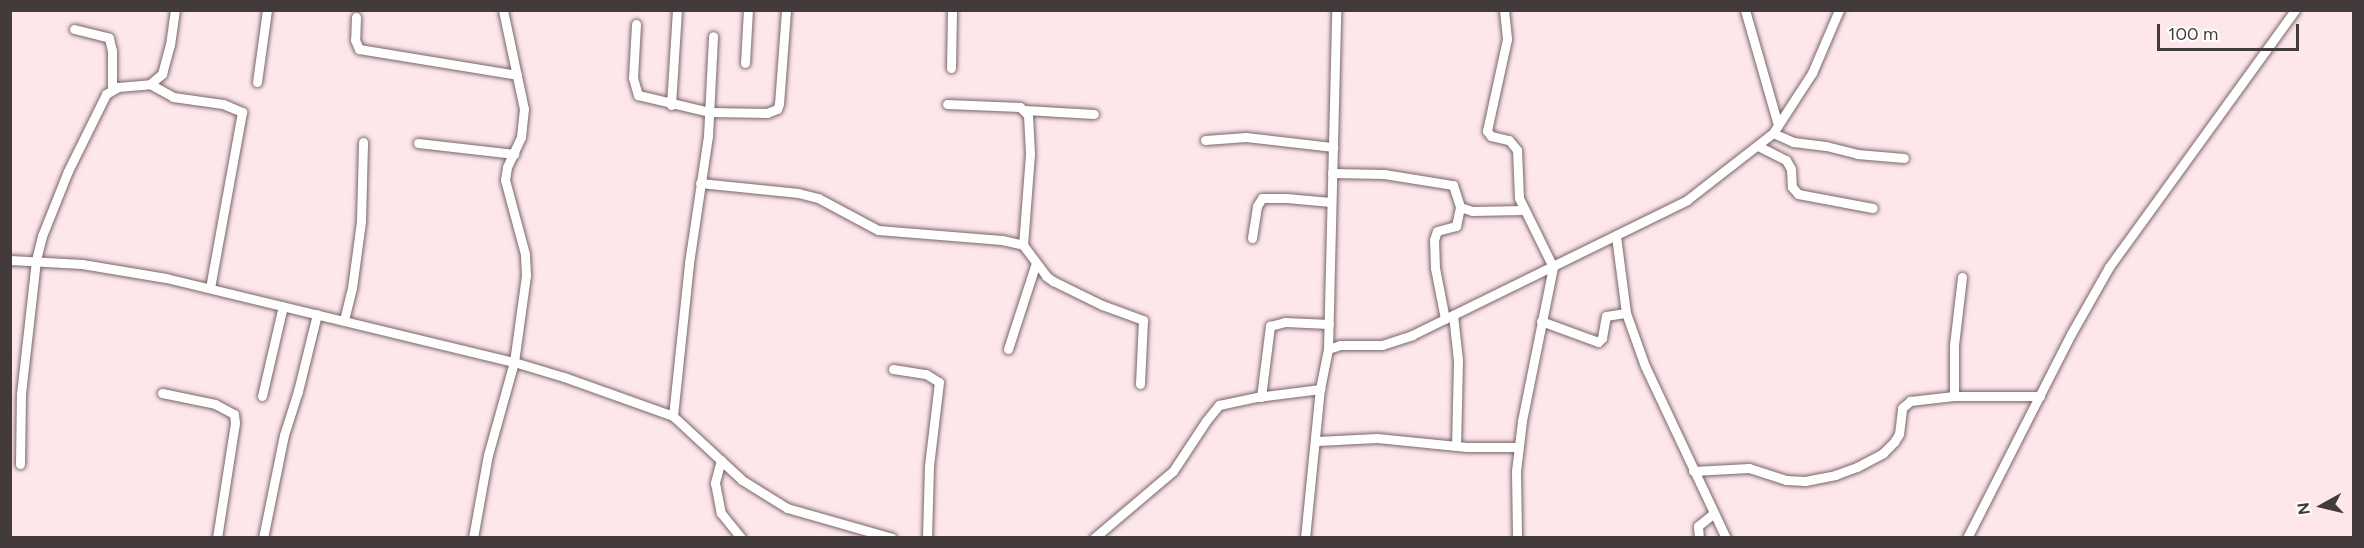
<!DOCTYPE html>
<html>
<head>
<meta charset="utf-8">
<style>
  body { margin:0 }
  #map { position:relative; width:2364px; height:548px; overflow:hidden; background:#fee7eb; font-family:Figtree,sans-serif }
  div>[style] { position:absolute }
  .roads { filter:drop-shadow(0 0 2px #786568) drop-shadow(0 0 2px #786568) }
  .minor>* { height:9px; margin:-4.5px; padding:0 4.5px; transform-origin:4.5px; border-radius:4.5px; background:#fff }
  span { translate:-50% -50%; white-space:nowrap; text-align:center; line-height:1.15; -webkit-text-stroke:6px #fff; paint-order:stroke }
  .frame { position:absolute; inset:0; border:12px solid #433a3c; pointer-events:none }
  .north { position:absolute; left:2292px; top:476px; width:60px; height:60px; -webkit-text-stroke:4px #fff; paint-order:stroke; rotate:262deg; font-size:16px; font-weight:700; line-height:24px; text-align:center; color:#433a3c }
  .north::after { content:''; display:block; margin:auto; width:21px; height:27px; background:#433a3c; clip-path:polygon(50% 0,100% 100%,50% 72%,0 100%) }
  .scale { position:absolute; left:2157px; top:24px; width:142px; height:27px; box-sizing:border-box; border:3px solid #433a3c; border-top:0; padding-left:8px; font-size:18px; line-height:21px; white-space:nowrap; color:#433a3c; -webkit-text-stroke:4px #fff; paint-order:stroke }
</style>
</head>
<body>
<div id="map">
  <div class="roads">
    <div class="minor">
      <div style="left:1504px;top:10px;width:29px;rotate:84deg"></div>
      <div style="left:1507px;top:39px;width:94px;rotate:102.3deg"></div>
      <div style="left:1487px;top:131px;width:6px;rotate:51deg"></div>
      <div style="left:1491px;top:136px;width:18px;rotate:13deg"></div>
      <div style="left:1509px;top:140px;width:13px;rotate:51deg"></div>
      <div style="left:1517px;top:150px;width:48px;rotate:87.6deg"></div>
      <div style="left:1519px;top:198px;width:77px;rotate:63.8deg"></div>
      <div style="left:1553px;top:267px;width:157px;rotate:101.4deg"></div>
      <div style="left:1522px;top:421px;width:50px;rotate:96.8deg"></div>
      <div style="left:1516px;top:471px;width:67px;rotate:89.1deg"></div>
      <div style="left:1745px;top:10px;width:120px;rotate:74deg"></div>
      <div style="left:356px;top:17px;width:23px;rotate:92deg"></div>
      <div style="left:355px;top:40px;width:10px;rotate:66deg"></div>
      <div style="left:359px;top:49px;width:160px;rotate:9.3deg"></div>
      <div style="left:636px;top:24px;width:54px;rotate:93.2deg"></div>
      <div style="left:633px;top:78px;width:18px;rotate:74deg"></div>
      <div style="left:638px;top:95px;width:74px;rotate:13.3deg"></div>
      <div style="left:710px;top:112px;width:57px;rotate:1deg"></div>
      <div style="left:767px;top:113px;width:11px;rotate:-22deg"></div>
      <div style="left:777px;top:109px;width:5px;rotate:-68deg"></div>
      <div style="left:779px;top:104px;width:94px;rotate:-85.7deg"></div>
      <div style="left:74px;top:29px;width:36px;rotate:14deg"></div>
      <div style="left:109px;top:38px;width:13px;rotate:77deg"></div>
      <div style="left:112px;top:51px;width:38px;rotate:90deg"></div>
      <div style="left:745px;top:63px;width:53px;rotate:-86.8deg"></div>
      <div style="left:951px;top:68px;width:58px;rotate:-89deg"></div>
      <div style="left:257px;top:82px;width:73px;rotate:-82.1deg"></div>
      <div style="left:150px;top:84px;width:26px;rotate:29deg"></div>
      <div style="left:173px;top:97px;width:50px;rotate:8deg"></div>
      <div style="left:223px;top:104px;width:21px;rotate:23deg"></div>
      <div style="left:242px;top:112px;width:179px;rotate:100.3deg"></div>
      <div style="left:947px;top:104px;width:73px;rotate:2.4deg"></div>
      <div style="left:1020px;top:107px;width:11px;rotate:45deg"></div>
      <div style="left:1028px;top:115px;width:39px;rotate:87deg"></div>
      <div style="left:1030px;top:154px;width:91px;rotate:94.4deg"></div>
      <div style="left:671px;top:105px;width:95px;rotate:-86.4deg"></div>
      <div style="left:1025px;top:110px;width:69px;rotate:3.3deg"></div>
      <div style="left:1773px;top:133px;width:22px;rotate:24deg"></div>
      <div style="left:1793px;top:142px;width:33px;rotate:7deg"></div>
      <div style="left:1826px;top:146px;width:32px;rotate:14deg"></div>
      <div style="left:1857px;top:154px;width:47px;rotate:4.9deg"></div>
      <div style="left:1205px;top:140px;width:41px;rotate:-4.2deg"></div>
      <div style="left:1246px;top:137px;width:88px;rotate:6.6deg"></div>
      <div style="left:418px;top:143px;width:97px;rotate:6.5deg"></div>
      <div style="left:1758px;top:146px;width:31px;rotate:27deg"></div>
      <div style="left:1786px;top:160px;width:10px;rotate:61deg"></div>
      <div style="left:1791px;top:169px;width:18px;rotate:87deg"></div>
      <div style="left:1792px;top:187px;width:9px;rotate:49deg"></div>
      <div style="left:1798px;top:194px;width:76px;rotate:10.6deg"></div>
      <div style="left:1332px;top:173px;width:52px;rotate:1.1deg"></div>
      <div style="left:1384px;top:174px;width:70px;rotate:9.1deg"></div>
      <div style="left:1453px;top:185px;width:23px;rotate:72deg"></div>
      <div style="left:1460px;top:207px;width:13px;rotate:18deg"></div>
      <div style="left:1472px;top:211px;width:52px;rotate:-1.1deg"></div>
      <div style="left:700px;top:183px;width:99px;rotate:5.8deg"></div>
      <div style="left:798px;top:193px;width:21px;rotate:14deg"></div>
      <div style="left:818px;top:198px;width:68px;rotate:28.1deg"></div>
      <div style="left:878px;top:230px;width:124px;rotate:4.6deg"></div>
      <div style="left:1002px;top:240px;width:22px;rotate:13deg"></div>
      <div style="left:1023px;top:245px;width:39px;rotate:53deg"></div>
      <div style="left:1046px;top:276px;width:9px;rotate:36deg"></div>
      <div style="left:1053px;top:281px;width:55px;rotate:26.1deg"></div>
      <div style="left:1102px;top:305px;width:44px;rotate:20.1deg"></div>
      <div style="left:1143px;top:320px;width:64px;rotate:92.7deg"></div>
      <div style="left:1616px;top:236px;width:78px;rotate:82.6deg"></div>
      <div style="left:1626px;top:313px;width:56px;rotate:70.3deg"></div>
      <div style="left:1645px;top:366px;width:190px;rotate:64.8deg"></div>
      <div style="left:1252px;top:238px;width:32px;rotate:-81deg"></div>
      <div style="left:1257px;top:206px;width:9px;rotate:-58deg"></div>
      <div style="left:1262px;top:198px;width:24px"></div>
      <div style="left:1286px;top:198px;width:45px;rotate:5.1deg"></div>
      <div style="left:10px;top:260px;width:72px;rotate:3.2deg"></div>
      <div style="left:82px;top:264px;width:85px;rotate:9.5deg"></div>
      <div style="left:166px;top:278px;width:358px;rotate:13.6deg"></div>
      <div style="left:514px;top:362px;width:52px;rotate:16.7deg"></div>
      <div style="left:564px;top:377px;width:116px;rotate:19.7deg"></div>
      <div style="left:673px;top:416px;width:94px;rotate:42.8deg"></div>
      <div style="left:742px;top:480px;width:53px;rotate:31.9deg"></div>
      <div style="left:787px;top:508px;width:109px;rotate:15.9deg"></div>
      <div style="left:1962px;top:277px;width:68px;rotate:96.7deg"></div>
      <div style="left:1954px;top:345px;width:51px;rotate:90deg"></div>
      <div style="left:1954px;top:396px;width:86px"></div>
      <div style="left:1453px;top:315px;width:45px;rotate:83.7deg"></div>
      <div style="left:1458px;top:360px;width:86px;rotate:91.3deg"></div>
      <div style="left:1445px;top:319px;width:52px;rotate:-101.1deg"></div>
      <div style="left:1435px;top:268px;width:28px;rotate:-92deg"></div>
      <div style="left:1434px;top:240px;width:9px;rotate:-72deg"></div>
      <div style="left:1437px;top:231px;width:20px;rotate:-15deg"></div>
      <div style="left:1456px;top:226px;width:19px;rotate:-78deg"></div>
      <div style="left:344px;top:320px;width:33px;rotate:-76deg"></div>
      <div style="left:352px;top:288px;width:68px;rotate:-82.3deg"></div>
      <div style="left:361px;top:221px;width:79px;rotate:-88.5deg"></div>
      <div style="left:1541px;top:321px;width:61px;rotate:20.2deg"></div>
      <div style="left:1598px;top:342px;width:6px;rotate:-45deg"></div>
      <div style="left:1602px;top:338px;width:22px;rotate:-80deg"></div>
      <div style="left:1606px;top:316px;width:20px;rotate:-9deg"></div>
      <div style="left:1008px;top:349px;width:90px;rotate:-72deg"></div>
      <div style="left:1328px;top:349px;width:339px;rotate:-88.6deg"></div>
      <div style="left:893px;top:369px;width:33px;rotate:9deg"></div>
      <div style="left:926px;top:374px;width:15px;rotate:32deg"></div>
      <div style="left:939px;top:382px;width:85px;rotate:96.8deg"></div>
      <div style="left:929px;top:466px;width:72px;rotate:91.6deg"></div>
      <div style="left:162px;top:393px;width:54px;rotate:11.7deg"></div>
      <div style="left:215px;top:404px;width:21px;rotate:28deg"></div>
      <div style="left:234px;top:414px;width:9px;rotate:84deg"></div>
      <div style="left:235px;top:423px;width:116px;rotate:98.9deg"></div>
      <div style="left:262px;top:396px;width:92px;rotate:-76.9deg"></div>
      <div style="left:1261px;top:397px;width:72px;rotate:-82.8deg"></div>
      <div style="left:1270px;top:326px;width:16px;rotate:-15deg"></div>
      <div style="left:1285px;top:322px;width:44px;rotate:2.6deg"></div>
      <div style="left:673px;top:416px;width:154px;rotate:-84deg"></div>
      <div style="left:689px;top:263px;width:128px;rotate:-81.5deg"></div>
      <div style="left:708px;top:136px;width:100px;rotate:-87.1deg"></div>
      <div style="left:1317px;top:441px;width:60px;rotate:-2.9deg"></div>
      <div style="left:1377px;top:438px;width:90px;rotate:5.7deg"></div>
      <div style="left:1467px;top:447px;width:52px"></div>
      <div style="left:721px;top:460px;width:24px;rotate:105deg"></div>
      <div style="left:715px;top:483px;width:31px;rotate:79deg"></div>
      <div style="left:721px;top:513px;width:32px;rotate:51deg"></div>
      <div style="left:20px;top:464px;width:70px;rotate:-89.2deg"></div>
      <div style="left:21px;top:394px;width:135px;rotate:-83.6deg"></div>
      <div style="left:36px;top:260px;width:25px;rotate:-76deg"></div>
      <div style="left:42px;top:236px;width:70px;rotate:-68.2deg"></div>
      <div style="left:68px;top:171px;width:86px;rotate:-63.7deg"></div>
      <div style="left:106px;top:94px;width:14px;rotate:-30deg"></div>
      <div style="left:118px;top:87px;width:32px;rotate:-5deg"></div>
      <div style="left:150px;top:84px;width:16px;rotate:-40deg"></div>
      <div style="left:162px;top:74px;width:30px;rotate:-75deg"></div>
      <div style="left:170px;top:45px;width:35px;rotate:-82deg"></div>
      <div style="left:1693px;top:471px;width:56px;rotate:-3.1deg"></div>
      <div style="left:1749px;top:468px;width:39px;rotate:18deg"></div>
      <div style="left:1786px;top:480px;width:19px;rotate:3deg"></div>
      <div style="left:1805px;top:481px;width:31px;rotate:-11deg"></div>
      <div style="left:1835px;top:475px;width:23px;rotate:-20deg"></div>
      <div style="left:1857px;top:467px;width:30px;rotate:-28deg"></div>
      <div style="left:1883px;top:453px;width:16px;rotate:-45deg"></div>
      <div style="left:1894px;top:442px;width:9px;rotate:-58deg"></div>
      <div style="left:1899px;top:434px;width:26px;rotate:-83deg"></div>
      <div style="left:1902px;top:408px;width:11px;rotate:-41deg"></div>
      <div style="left:1910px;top:401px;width:44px;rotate:-6.5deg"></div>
      <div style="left:263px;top:538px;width:105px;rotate:-78.5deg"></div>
      <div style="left:284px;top:435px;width:46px;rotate:-72.3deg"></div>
      <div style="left:298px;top:391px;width:79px;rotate:-76.1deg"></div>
      <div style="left:473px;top:538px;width:84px;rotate:-79.8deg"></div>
      <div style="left:488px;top:455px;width:97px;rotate:-74.4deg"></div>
      <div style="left:514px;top:362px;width:88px;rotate:-82.1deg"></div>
      <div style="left:526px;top:275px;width:21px;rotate:-93deg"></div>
      <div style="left:525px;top:254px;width:77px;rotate:-105.1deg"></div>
      <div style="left:505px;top:180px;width:13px;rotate:-81deg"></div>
      <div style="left:507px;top:167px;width:33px;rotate:-65deg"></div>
      <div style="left:521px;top:137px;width:28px;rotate:-84deg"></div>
      <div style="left:524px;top:109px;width:101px;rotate:-102deg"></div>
      <div style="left:1094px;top:538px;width:104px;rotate:-40.3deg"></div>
      <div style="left:1173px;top:471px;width:60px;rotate:-56.6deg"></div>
      <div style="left:1206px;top:421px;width:21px;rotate:-51deg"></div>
      <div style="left:1219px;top:405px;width:39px;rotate:-12deg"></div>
      <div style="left:1257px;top:397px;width:64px;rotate:-7.2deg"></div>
      <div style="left:1305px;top:538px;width:150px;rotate:-84.3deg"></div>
      <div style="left:1320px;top:389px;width:41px;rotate:-78.7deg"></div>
      <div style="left:1328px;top:349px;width:13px;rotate:-18deg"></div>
      <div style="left:1340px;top:345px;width:42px"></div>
      <div style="left:1382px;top:345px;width:32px;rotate:-18deg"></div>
      <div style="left:1412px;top:335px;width:306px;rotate:-26.1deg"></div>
      <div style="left:1687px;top:200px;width:109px;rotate:-37.9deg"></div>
      <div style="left:1773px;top:133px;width:72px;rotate:-57deg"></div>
      <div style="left:1812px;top:73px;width:69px;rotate:-66.8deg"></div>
      <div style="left:1699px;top:538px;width:12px;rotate:-95deg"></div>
      <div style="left:1698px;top:526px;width:19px;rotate:-39deg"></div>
      <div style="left:1967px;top:538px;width:229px;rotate:-63deg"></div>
      <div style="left:2071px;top:334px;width:77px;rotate:-60.4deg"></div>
      <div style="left:2109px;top:267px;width:317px;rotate:-54.1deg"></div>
    </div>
  </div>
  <div class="frame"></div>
  <div class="north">N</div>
  <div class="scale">100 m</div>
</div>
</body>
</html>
